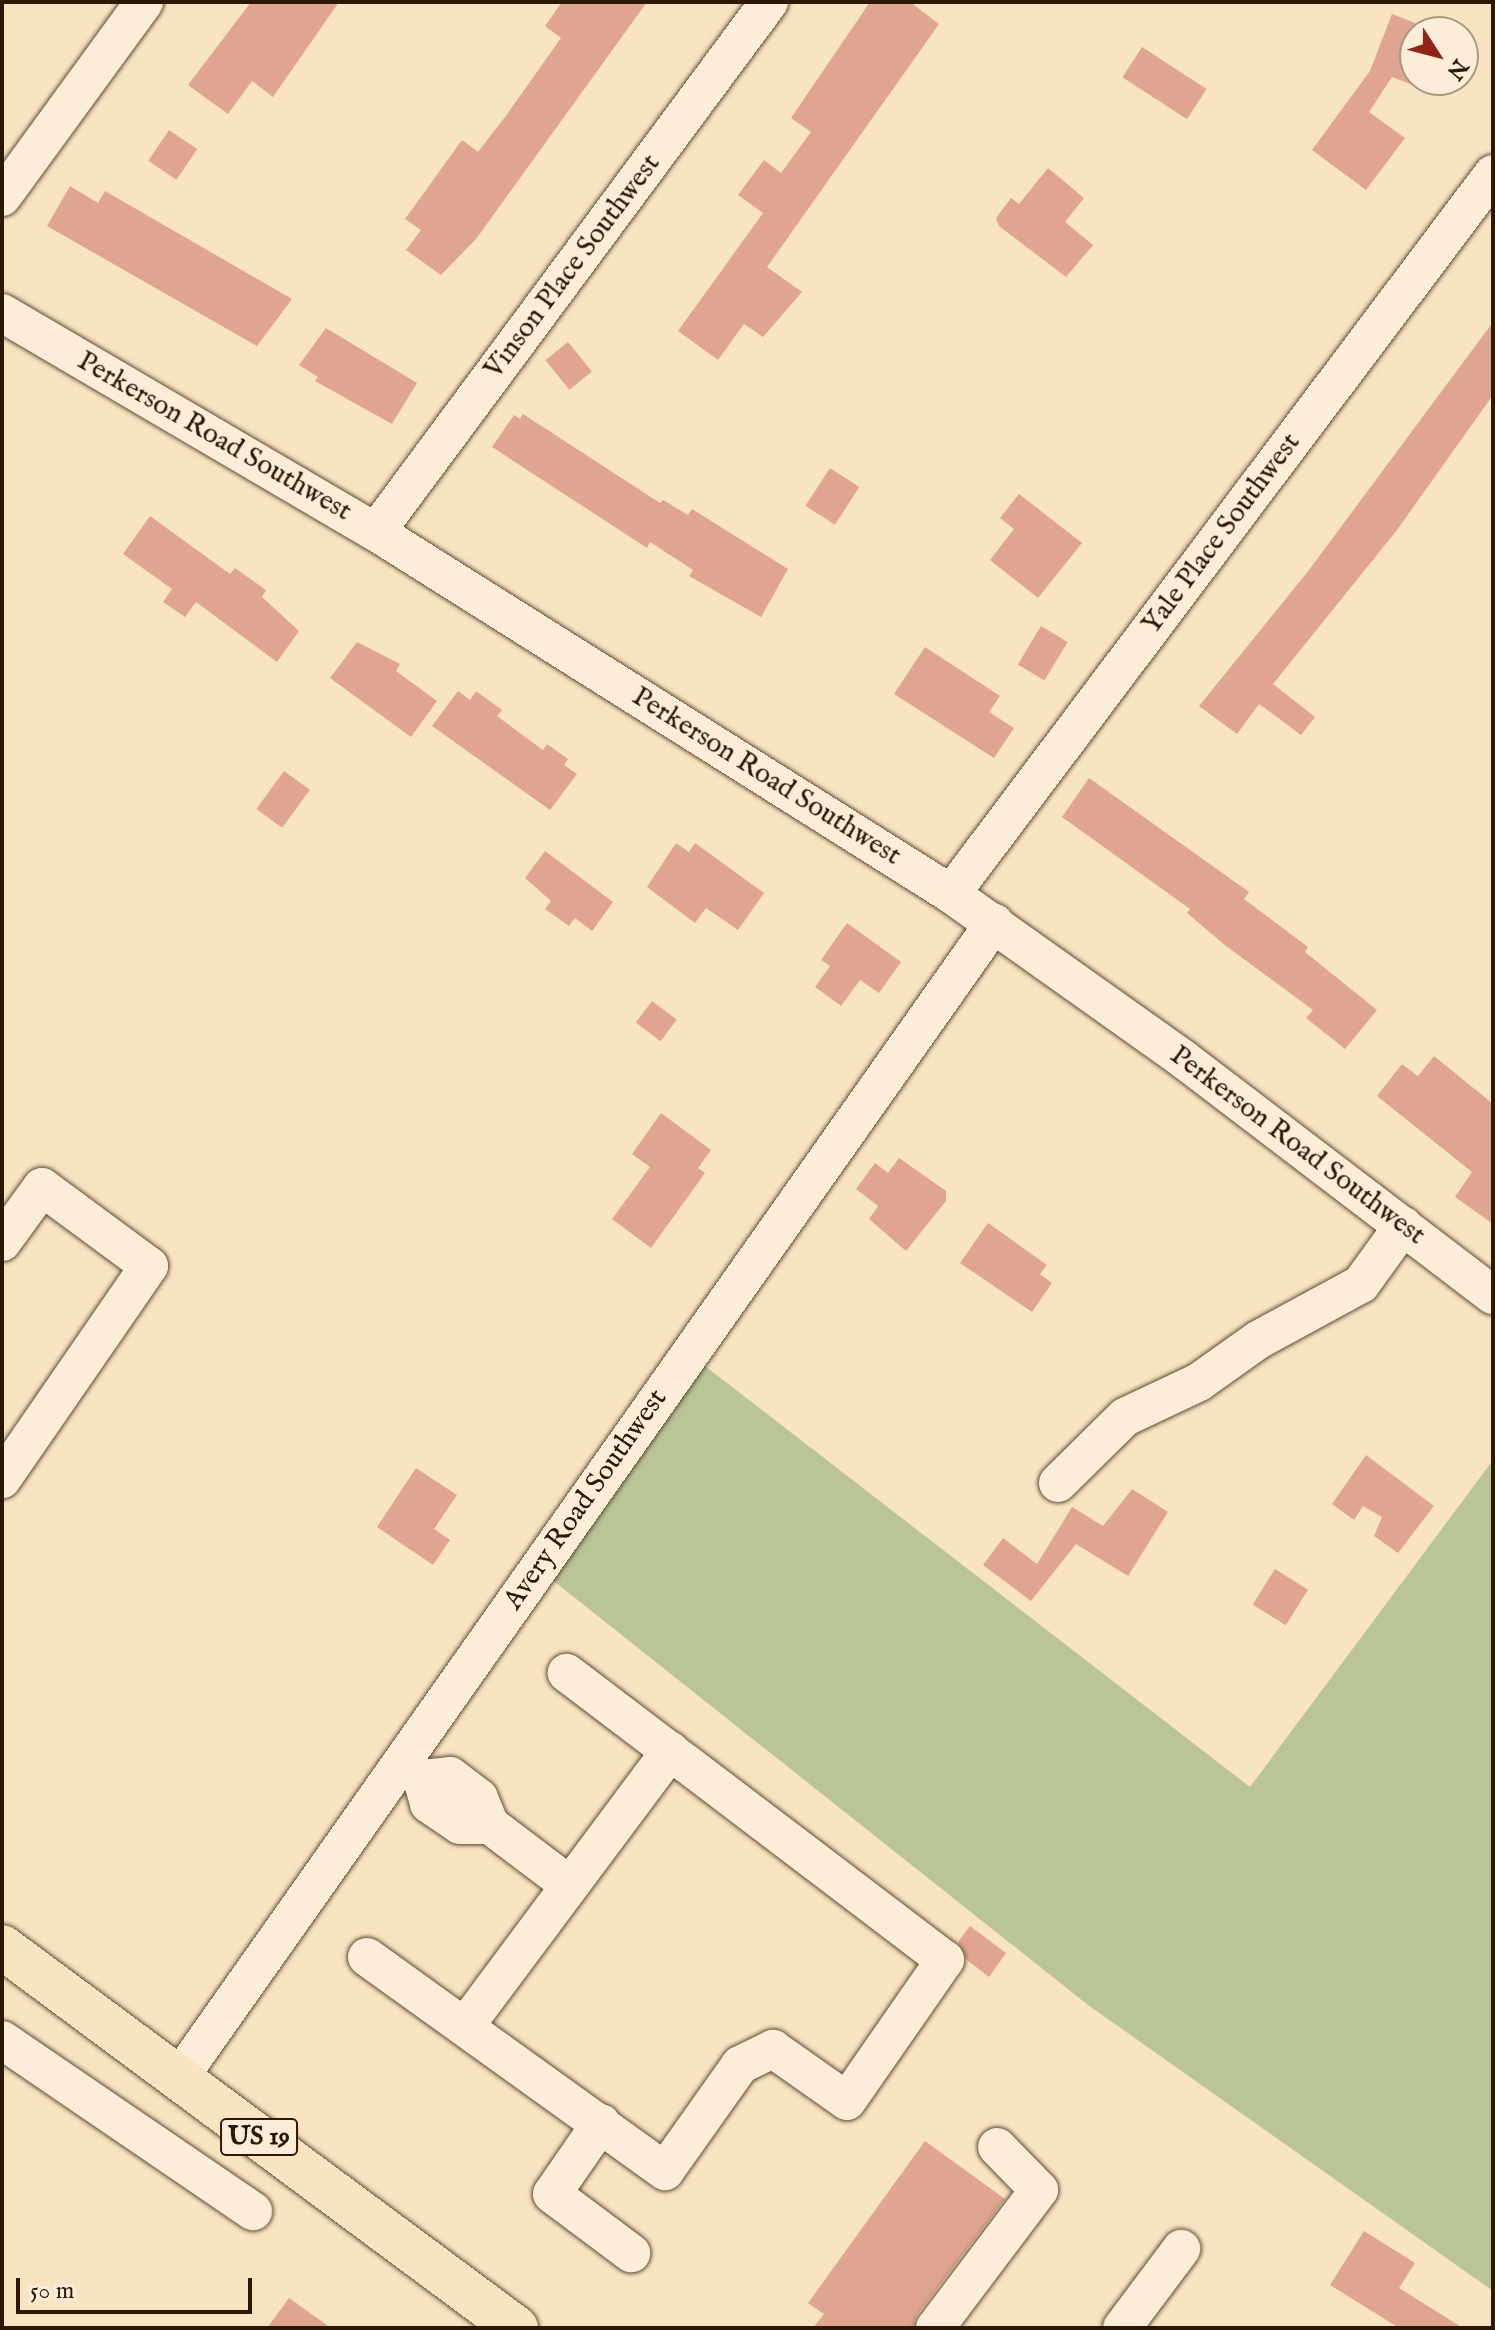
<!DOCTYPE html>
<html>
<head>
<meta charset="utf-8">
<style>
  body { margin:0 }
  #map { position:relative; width:1495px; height:2330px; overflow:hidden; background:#f9e4c1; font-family:"IM FELL English",serif }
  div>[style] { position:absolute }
  .green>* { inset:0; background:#b9c596 }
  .building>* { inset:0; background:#dfa590; transform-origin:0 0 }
  .roads { filter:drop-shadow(0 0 2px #5e4c35) drop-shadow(0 0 2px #5e4c35) }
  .minor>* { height:38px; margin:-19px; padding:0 19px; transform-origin:19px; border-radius:19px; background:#fbedd7 }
  .major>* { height:44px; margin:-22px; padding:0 22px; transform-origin:22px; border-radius:22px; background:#f9e4c1 }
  span { translate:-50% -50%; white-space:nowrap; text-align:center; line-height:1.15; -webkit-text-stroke:8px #fbedd7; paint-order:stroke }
  .shield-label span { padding:2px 6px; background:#fbedd7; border:2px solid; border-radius:6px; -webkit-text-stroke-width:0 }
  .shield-label { font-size:26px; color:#2b1906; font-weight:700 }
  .street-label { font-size:28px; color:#2b1906 }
  .frame { position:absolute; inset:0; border:4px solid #2b1906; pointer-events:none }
  .north { position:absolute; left:1399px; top:16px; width:80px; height:80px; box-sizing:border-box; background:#fbedd7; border:2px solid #a89883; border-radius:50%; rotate:126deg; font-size:22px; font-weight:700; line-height:32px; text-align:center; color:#2b1906 }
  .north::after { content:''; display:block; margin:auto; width:28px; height:36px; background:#8f2418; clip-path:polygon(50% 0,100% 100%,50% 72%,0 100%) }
  .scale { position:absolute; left:16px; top:2278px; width:236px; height:36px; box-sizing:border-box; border:4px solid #2b1906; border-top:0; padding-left:10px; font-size:24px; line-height:28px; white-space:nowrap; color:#2b1906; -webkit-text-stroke:6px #fbedd7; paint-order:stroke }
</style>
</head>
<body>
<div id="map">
  <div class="green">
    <div style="clip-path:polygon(692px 1356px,1250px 1787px,1493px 1460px,1493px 2291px,1088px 2005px,536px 1567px)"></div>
  </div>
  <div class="building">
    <div style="clip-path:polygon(251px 2px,339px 2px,273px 97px,252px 81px,228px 114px,188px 85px)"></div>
    <div style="clip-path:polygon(562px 2px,647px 2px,476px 239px,441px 275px,406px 250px,421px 230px,405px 219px,462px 140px,478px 152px,505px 117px,561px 38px,545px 26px)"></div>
    <div style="clip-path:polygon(870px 2px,910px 2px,939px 24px,767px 267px,802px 292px,763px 337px,744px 324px,718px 360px,678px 331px,763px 213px,738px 195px,764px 160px,781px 173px,811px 132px,791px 118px)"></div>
    <div style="clip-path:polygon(1392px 14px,1415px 23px,1415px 86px,1392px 77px,1369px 112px,1405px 138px,1366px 190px,1312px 150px,1370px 71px)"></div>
    <div style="left:1142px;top:47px;width:77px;height:36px;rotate:33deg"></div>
    <div style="left:169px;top:130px;width:34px;height:37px;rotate:34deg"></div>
    <div style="clip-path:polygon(1048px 168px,1084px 198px,1065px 222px,1093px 245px,1066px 277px,999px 226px,996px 218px,1011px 198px,1019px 204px)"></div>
    <div style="clip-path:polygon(70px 186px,98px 203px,105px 191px,292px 299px,257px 346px,47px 226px)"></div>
    <div style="clip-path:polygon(1493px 322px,1493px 395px,1397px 530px,1273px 684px,1315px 717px,1301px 735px,1259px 704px,1237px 734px,1199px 706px,1309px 570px)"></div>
    <div style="clip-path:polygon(326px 328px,417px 383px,392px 424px,315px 381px,318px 377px,299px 365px)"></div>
    <div style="left:568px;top:342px;width:38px;height:29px;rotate:51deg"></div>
    <div style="clip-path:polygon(523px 414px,660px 503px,663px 500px,688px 515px,692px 509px,788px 569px,761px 617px,689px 576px,693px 570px,650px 542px,647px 548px,492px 447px,514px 415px,520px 419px)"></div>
    <div style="left:830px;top:468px;width:35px;height:45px;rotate:33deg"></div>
    <div style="clip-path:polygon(1019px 494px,1082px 543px,1038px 598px,990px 560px,1014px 529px,1000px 518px)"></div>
    <div style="clip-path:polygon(150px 516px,230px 574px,235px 568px,266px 590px,262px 597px,299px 631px,277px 662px,196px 602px,185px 617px,163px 602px,172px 589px,123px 554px)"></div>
    <div style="left:1041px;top:626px;width:31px;height:45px;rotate:31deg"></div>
    <div style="clip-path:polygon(357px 642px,400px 664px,396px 671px,437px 701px,411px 737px,330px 678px)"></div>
    <div style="clip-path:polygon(925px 647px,1000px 696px,989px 712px,1014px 728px,994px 758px,894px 694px)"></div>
    <div style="clip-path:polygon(458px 691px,470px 700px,476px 691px,502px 710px,497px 716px,543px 750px,547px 744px,568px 759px,564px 765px,577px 774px,550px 810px,432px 726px)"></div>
    <div style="left:284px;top:771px;width:32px;height:47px;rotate:36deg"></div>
    <div style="clip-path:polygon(1089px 778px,1249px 892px,1244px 899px,1308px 947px,1305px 952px,1377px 1010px,1345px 1049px,1306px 1018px,1313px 1010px,1226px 946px,1187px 913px,1190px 909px,1062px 817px)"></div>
    <div style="clip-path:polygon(676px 843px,689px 852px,695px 843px,764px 893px,738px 930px,706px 908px,695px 923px,647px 887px)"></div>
    <div style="clip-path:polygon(545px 851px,613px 902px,592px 931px,575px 918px,569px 926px,545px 909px,551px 901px,525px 878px)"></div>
    <div style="clip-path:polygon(847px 923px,901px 962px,879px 993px,860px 980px,841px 1006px,815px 987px,830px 966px,821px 960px)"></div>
    <div style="left:652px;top:1001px;width:31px;height:27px;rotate:37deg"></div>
    <div style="clip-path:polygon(1434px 1056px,1493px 1104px,1493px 1224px,1455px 1197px,1472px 1172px,1377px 1096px,1402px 1064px,1418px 1076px)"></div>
    <div style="clip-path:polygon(661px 1113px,711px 1150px,698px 1168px,705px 1173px,651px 1248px,612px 1219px,650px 1167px,632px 1154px)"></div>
    <div style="clip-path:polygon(899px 1158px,946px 1191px,946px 1201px,906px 1251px,869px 1219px,878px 1206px,856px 1189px,875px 1163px,888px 1173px)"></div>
    <div style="clip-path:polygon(988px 1223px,1047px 1265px,1040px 1274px,1052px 1283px,1032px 1312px,960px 1263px)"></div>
    <div style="clip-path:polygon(1366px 1455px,1434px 1506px,1398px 1553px,1374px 1536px,1382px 1517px,1363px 1506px,1354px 1520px,1332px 1504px)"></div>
    <div style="clip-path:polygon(416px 1468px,457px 1495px,434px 1529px,450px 1540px,433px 1565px,377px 1527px)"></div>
    <div style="clip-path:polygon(1132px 1489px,1168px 1512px,1128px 1576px,1076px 1544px,1031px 1601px,983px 1565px,1003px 1538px,1037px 1564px,1072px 1507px,1103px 1526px)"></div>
    <div style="left:1275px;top:1569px;width:39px;height:42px;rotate:32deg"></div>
    <div style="clip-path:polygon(970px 1926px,1006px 1953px,989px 1977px,967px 1960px,958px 1942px)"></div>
    <div style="clip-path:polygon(925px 2141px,1005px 2199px,917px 2315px,913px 2328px,813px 2328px,824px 2314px,808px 2303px)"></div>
    <div style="clip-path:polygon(1364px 2231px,1415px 2263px,1399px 2288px,1463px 2328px,1399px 2328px,1330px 2285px)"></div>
    <div style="clip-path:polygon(289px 2298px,331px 2328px,267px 2328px)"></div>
  </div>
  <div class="roads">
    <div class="minor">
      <div style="left:2px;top:197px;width:241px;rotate:-53.9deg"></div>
      <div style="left:2px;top:313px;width:433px;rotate:30.4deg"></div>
      <div style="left:376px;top:532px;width:679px;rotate:32.19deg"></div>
      <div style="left:951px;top:894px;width:285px;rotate:35.4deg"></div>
      <div style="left:1183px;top:1059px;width:390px;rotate:37.3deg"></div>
      <div style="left:376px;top:532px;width:660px;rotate:-53.44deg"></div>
      <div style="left:951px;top:894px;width:901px;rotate:-53.03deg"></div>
      <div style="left:2px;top:1242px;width:68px;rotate:-54deg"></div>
      <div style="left:42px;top:1187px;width:133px;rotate:36.4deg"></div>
      <div style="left:149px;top:1266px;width:259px;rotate:124.6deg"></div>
      <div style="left:1058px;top:1483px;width:94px;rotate:-44.6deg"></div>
      <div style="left:1125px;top:1417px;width:82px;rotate:-25.3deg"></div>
      <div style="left:1199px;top:1382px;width:72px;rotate:-35.4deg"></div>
      <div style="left:1258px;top:1340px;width:117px;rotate:-28.5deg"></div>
      <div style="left:1361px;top:1284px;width:72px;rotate:-54.1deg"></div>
      <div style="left:403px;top:1765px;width:24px;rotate:36deg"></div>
      <div style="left:422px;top:1779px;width:26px;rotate:74deg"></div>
      <div style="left:429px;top:1804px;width:37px;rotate:34deg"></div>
      <div style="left:460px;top:1825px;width:30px"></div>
      <div style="left:422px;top:1779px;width:28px;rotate:-6deg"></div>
      <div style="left:450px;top:1776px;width:36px;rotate:37deg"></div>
      <div style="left:479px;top:1798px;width:29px;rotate:68deg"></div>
      <div style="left:490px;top:1825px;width:98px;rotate:37.1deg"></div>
      <div style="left:367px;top:1957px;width:367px;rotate:35.7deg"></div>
      <div style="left:665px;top:2171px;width:130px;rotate:-54.7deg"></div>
      <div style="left:740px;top:2065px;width:37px;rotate:-26deg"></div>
      <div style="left:773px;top:2049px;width:90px;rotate:35.1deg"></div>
      <div style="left:847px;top:2101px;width:172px;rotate:-55.2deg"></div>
      <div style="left:945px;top:1960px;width:475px;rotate:-142.8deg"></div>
      <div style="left:466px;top:2025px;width:342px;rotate:-53.3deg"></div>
      <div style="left:2px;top:2040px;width:304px;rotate:34.3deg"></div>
      <div style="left:179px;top:2078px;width:1414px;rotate:-54.79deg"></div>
      <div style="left:601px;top:2123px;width:86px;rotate:124.6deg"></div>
      <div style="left:552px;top:2194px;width:99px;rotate:36.8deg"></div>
      <div style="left:935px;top:2328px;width:173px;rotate:-53deg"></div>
      <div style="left:1039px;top:2190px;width:60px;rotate:-134.3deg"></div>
      <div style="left:1122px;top:2328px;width:99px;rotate:-53.2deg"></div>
    </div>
    <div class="major">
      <div style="left:2px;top:1947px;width:640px;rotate:36.55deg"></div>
    </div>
  </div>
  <div class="shield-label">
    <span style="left:259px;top:2137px">US 19</span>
  </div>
  <div class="street-label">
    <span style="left:573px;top:267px;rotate:-53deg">Vinson Place Southwest</span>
    <span style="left:214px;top:437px;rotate:30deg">Perkerson Road Southwest</span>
    <span style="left:1222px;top:534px;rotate:-53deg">Yale Place Southwest</span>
    <span style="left:766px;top:777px;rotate:32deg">Perkerson Road Southwest</span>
    <span style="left:1297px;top:1146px;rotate:37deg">Perkerson Road Southwest</span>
    <span style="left:586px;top:1500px;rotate:-55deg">Avery Road Southwest</span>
  </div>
  <div class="frame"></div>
  <div class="north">N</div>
  <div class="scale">50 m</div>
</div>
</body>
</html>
